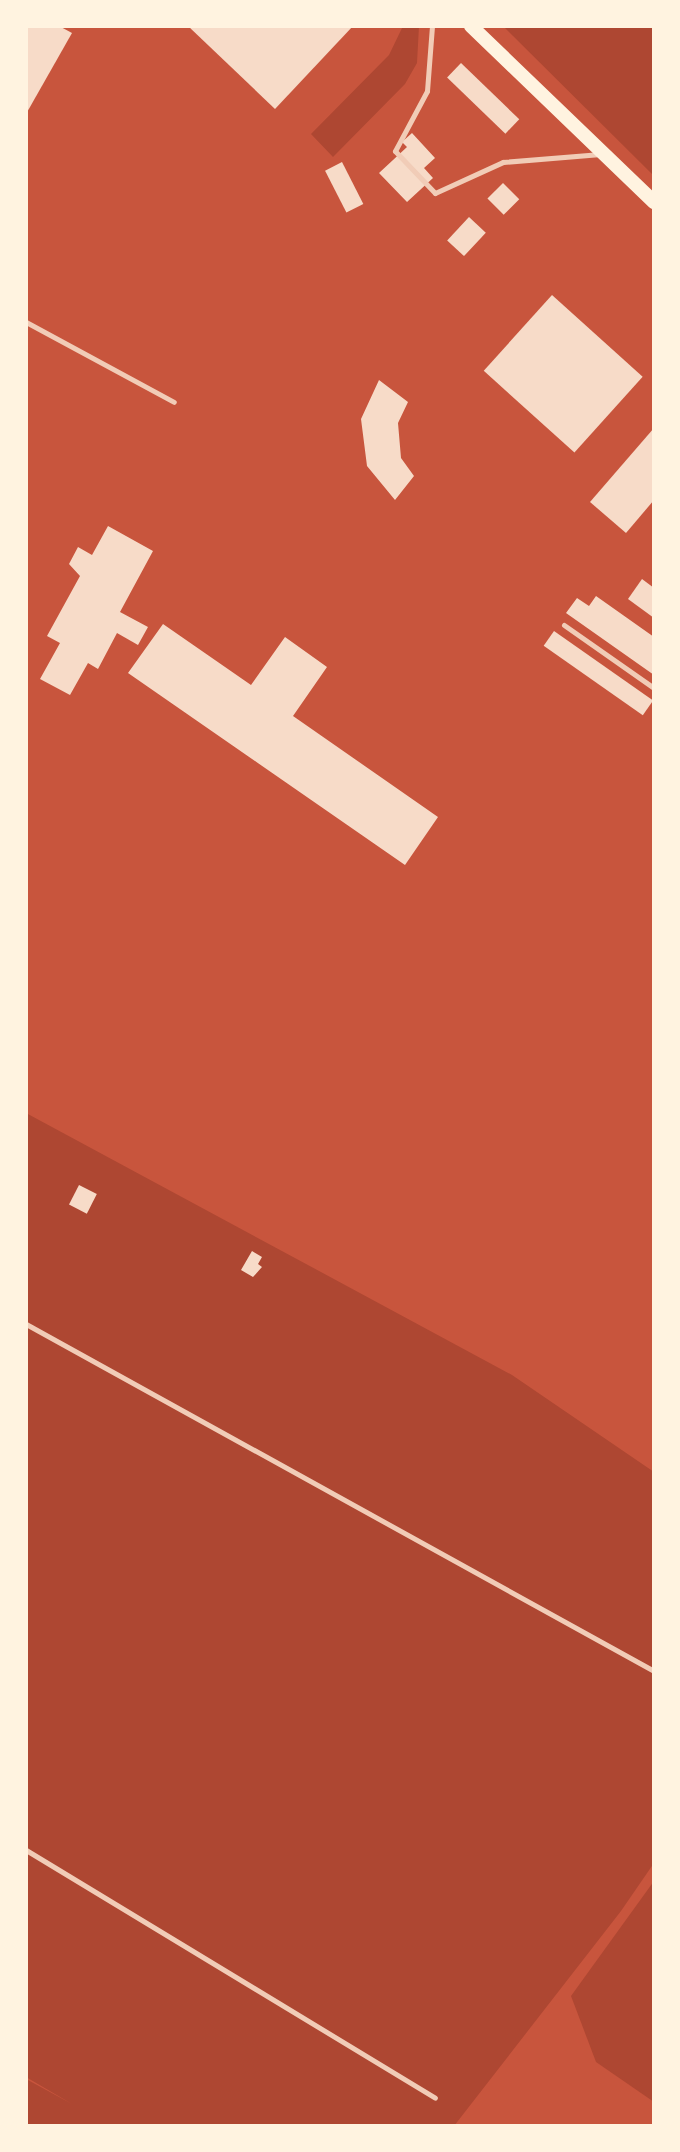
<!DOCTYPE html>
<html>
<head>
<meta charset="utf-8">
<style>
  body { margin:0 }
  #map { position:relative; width:680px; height:2152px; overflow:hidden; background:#c8553d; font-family:"Sofia Sans Condensed",sans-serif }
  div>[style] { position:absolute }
  .green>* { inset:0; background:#ae4732 }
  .building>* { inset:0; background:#f7dbc8; transform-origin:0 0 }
  .service>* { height:5px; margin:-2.5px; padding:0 2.5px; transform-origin:2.5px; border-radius:2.5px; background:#f1ccb7 }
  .secondary>* { height:14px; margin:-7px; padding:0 7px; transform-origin:7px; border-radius:7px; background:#fff3e0 }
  span { translate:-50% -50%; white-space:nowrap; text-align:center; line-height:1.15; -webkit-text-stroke:6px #fff3e0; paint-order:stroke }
  .frame { position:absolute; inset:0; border:28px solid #fff3e0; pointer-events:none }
</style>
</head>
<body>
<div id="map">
  <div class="green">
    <div style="clip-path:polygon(403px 26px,419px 26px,417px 63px,405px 84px,333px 157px,311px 134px,389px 55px)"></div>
    <div style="clip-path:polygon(503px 26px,654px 26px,654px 176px)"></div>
    <div style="clip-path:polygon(26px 1113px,512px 1375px,654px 1472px,654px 1863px,621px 1911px,454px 2126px,26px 2126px,26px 2079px,72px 2104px,26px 2077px)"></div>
    <div style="clip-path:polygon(654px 1881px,654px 2102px,596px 2062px,571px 1996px)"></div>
  </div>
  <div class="building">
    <div style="clip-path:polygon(26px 26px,59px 26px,72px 33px,26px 114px)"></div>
    <div style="clip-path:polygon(188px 26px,353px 26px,275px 109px)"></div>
    <div style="left:461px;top:63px;width:81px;height:20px;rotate:44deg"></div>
    <div style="clip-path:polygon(412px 133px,435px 158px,424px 168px,433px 178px,407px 202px,379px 173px,407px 147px,402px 142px)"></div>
    <div style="left:342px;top:162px;width:47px;height:19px;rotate:63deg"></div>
    <div style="left:503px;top:183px;width:23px;height:22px;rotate:45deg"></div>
    <div style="left:469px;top:217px;width:23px;height:32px;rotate:43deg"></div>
    <div style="left:552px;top:295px;width:122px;height:102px;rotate:42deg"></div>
    <div style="clip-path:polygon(379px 380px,408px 402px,398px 423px,401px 458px,414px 476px,395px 500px,367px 466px,361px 419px)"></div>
    <div style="clip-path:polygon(654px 428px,654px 500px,626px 533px,590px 502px)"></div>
    <div style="clip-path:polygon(108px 526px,153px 551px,120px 612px,148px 627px,138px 645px,117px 633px,98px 669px,88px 663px,70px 695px,40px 679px,60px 643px,47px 636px,80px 576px,69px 564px,78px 547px,92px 555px)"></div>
    <div style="clip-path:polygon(642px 579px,654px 588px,654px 618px,628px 599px)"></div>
    <div style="clip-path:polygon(596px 596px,654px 637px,654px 675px,566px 613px,577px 598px,589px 606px)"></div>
    <div style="clip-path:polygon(163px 624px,251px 685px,285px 637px,327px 667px,293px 716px,438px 817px,405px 865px,128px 673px)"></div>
    <div style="left:554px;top:631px;width:121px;height:18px;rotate:35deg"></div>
    <div style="left:79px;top:1185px;width:20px;height:22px;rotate:27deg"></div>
    <div style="clip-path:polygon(252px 1251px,262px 1257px,258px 1264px,262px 1267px,253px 1277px,241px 1270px)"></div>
  </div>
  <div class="service">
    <div style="left:432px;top:26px;width:65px;rotate:94.4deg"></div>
    <div style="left:427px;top:91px;width:68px;rotate:118.1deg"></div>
    <div style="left:395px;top:151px;width:58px;rotate:46.4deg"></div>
    <div style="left:435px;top:193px;width:75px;rotate:-24.5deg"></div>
    <div style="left:503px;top:162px;width:98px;rotate:-4.7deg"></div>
    <div style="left:26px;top:322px;width:168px;rotate:28.4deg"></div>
    <div style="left:564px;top:625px;width:110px;rotate:35deg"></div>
    <div style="left:26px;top:1324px;width:717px;rotate:28.92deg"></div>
    <div style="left:26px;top:1850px;width:478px;rotate:31.2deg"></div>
  </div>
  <div class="secondary">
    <div style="left:471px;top:26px;width:254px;rotate:43.9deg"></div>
  </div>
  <div class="frame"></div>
</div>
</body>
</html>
